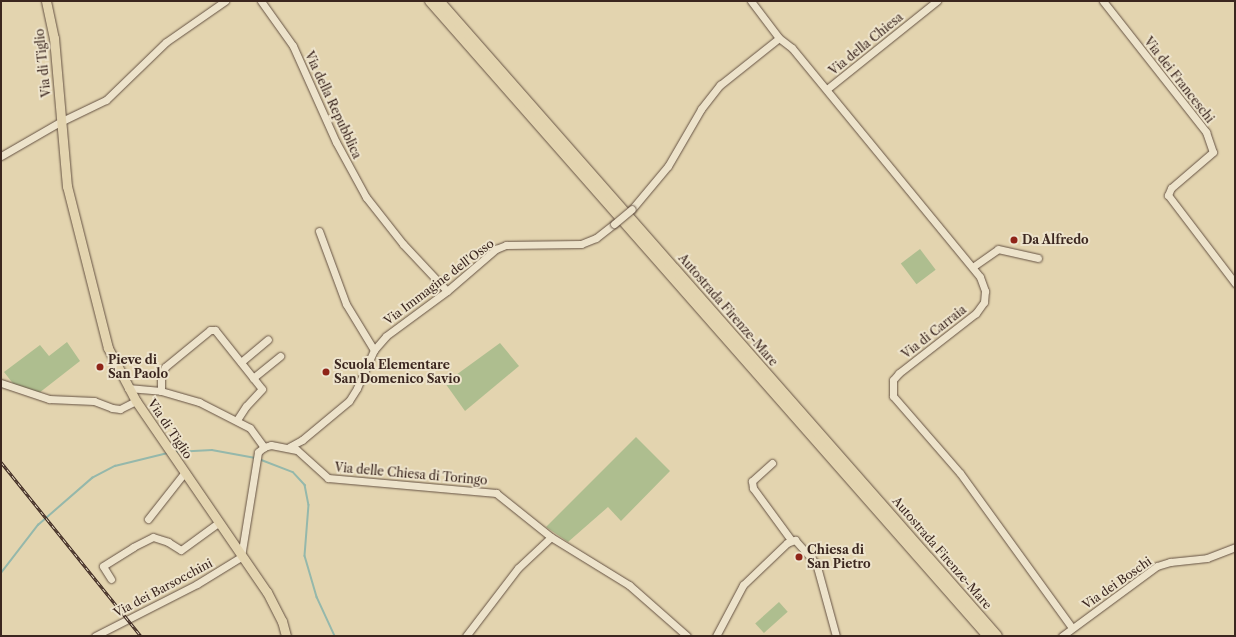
<!DOCTYPE html>
<html>
<head>
<meta charset="utf-8">
<style>
  body { margin:0 }
  #map { position:relative; width:1236px; height:637px; overflow:hidden; background:#e3d4af; font-family:"Libre Caslon Text",serif }
  div>[style] { position:absolute }
  .green>* { inset:0; background:#aebe8f; transform-origin:0 0 }
  .stream>* { height:1.5px; margin:-0.75px; padding:0 0.75px; transform-origin:0.75px; border-radius:0.75px; background:#95b8ab }
  .roads { filter:drop-shadow(0 0 1px #655243) drop-shadow(0 0 1px #655243) }
  .minor>* { height:7px; margin:-3.5px; padding:0 3.5px; transform-origin:3.5px; border-radius:3.5px; background:#ede3cb }
  .major>* { height:9px; margin:-4.5px; padding:0 4.5px; transform-origin:4.5px; border-radius:4.5px; background:#e3d4af }
  .highway>* { height:10px; margin:-5px; padding:0 5px; transform-origin:5px; border-radius:5px; background:#e3d4af }
  .rail>* { height:3px; margin-top:-1.5px; transform-origin:0; background:repeating-linear-gradient(90deg,#ede3cb 0 4.5px,#3b261f 0 9px); box-sizing:border-box; border-block:1px solid #3b261f }
  .bridges { filter:drop-shadow(0 0 1px #655243) drop-shadow(0 0 1px #655243) }
  .minor-bridge>* { height:7px; margin:-3.5px; padding:0 3.5px; transform-origin:3.5px; border-radius:3.5px; background:#ede3cb }
  .dots>* { width:11px; height:11px; translate:-50% -50%; box-sizing:border-box; border:2px solid #ede3cb; border-radius:50% }
  span { translate:-50% -50%; white-space:nowrap; text-align:center; line-height:1.15; -webkit-text-stroke:4px #ede3cb; paint-order:stroke }
  .street-label { font-size:12px; color:#3b261f }
  .poi-label { font-size:12px; color:#3b261f; font-weight:700 }
  .left { translate:0 -50%; text-align:left }
  .frame { position:absolute; inset:0; border:2px solid #3b261f; pointer-events:none }
</style>
</head>
<body>
<div id="map">
  <div class="green">
    <div style="left:920px;top:249px;width:26px;height:24px;rotate:53deg"></div>
    <div style="clip-path:polygon(67px 342px,80px 361px,39px 393px,15px 386px,4px 372px,40px 345px,49px 356px)"></div>
    <div style="clip-path:polygon(500px 343px,519px 366px,465px 411px,445px 383px)"></div>
    <div style="clip-path:polygon(636px 437px,670px 471px,621px 521px,608px 507px,568px 542px,546px 527px)"></div>
    <div style="left:779px;top:602px;width:13px;height:32px;rotate:48deg"></div>
  </div>
  <div class="stream">
    <div style="left:175px;top:452px;width:37px;rotate:-3deg"></div>
    <div style="left:212px;top:450px;width:44px;rotate:10.5deg"></div>
    <div style="left:259px;top:459px;width:36px;rotate:21deg"></div>
    <div style="left:293px;top:472px;width:18px;rotate:47deg"></div>
    <div style="left:305px;top:485px;width:20px;rotate:79deg"></div>
    <div style="left:309px;top:505px;width:51px;rotate:94.5deg"></div>
    <div style="left:305px;top:556px;width:43px;rotate:73.7deg"></div>
    <div style="left:317px;top:597px;width:43px;rotate:65.2deg"></div>
    <div style="left:1px;top:573px;width:61px;rotate:-52.4deg"></div>
    <div style="left:38px;top:525px;width:72px;rotate:-41deg"></div>
    <div style="left:92px;top:478px;width:26px;rotate:-28deg"></div>
    <div style="left:115px;top:466px;width:55px;rotate:-13.8deg"></div>
  </div>
  <div class="roads">
    <div class="minor">
      <div style="left:261px;top:1px;width:55px;rotate:54.6deg"></div>
      <div style="left:293px;top:46px;width:105px;rotate:65.9deg"></div>
      <div style="left:336px;top:142px;width:63px;rotate:61.4deg"></div>
      <div style="left:366px;top:197px;width:60px;rotate:51.8deg"></div>
      <div style="left:403px;top:244px;width:64px;rotate:46.9deg"></div>
      <div style="left:751px;top:1px;width:46px;rotate:52.9deg"></div>
      <div style="left:779px;top:38px;width:16px;rotate:38deg"></div>
      <div style="left:792px;top:48px;width:296px;rotate:50.6deg"></div>
      <div style="left:980px;top:277px;width:15px;rotate:70deg"></div>
      <div style="left:985px;top:291px;width:11px;rotate:95deg"></div>
      <div style="left:984px;top:302px;width:14px;rotate:126deg"></div>
      <div style="left:976px;top:313px;width:98px;rotate:142.1deg"></div>
      <div style="left:899px;top:373px;width:9px;rotate:131deg"></div>
      <div style="left:893px;top:380px;width:16px;rotate:90deg"></div>
      <div style="left:893px;top:396px;width:102px;rotate:49deg"></div>
      <div style="left:960px;top:473px;width:191px;rotate:54.1deg"></div>
      <div style="left:1103px;top:1px;width:167px;rotate:51.8deg"></div>
      <div style="left:1206px;top:132px;width:21px;rotate:71deg"></div>
      <div style="left:1213px;top:152px;width:55px;rotate:139.4deg"></div>
      <div style="left:1171px;top:188px;width:8px;rotate:113deg"></div>
      <div style="left:1168px;top:195px;width:111px;rotate:52.7deg"></div>
      <div style="left:827px;top:89px;width:141px;rotate:-38.7deg"></div>
      <div style="left:1px;top:156px;width:68px;rotate:-30deg"></div>
      <div style="left:60px;top:122px;width:51px;rotate:-25.6deg"></div>
      <div style="left:106px;top:100px;width:83px;rotate:-44deg"></div>
      <div style="left:166px;top:42px;width:72px;rotate:-34.8deg"></div>
      <div style="left:632px;top:209px;width:56px;rotate:-50.1deg"></div>
      <div style="left:668px;top:166px;width:66px;rotate:-59.9deg"></div>
      <div style="left:701px;top:109px;width:31px;rotate:-52deg"></div>
      <div style="left:720px;top:85px;width:75px;rotate:-38.5deg"></div>
      <div style="left:319px;top:231px;width:78px;rotate:69.7deg"></div>
      <div style="left:346px;top:304px;width:54px;rotate:58.7deg"></div>
      <div style="left:974px;top:266px;width:29px;rotate:-35deg"></div>
      <div style="left:998px;top:249px;width:41px;rotate:12.7deg"></div>
      <div style="left:241px;top:362px;width:35px;rotate:-40deg"></div>
      <div style="left:253px;top:378px;width:35px;rotate:-39deg"></div>
      <div style="left:1px;top:383px;width:51px;rotate:18.4deg"></div>
      <div style="left:49px;top:399px;width:45px;rotate:2.5deg"></div>
      <div style="left:94px;top:401px;width:19px;rotate:21deg"></div>
      <div style="left:112px;top:408px;width:8px;rotate:7deg"></div>
      <div style="left:120px;top:409px;width:18px;rotate:-27deg"></div>
      <div style="left:128px;top:388px;width:33px;rotate:5deg"></div>
      <div style="left:161px;top:391px;width:40px;rotate:16deg"></div>
      <div style="left:199px;top:402px;width:57px;rotate:27deg"></div>
      <div style="left:250px;top:428px;width:24px;rotate:54deg"></div>
      <div style="left:161px;top:391px;width:16px;rotate:-90deg"></div>
      <div style="left:161px;top:375px;width:9px;rotate:-63deg"></div>
      <div style="left:165px;top:367px;width:58px;rotate:-39.4deg"></div>
      <div style="left:210px;top:330px;width:5px"></div>
      <div style="left:215px;top:330px;width:75px;rotate:51.5deg"></div>
      <div style="left:262px;top:389px;width:23px;rotate:133deg"></div>
      <div style="left:246px;top:406px;width:17px;rotate:123deg"></div>
      <div style="left:289px;top:447px;width:15px;rotate:-28deg"></div>
      <div style="left:302px;top:440px;width:61px;rotate:-39.7deg"></div>
      <div style="left:349px;top:401px;width:15px;rotate:-58deg"></div>
      <div style="left:357px;top:388px;width:42px;rotate:-65.9deg"></div>
      <div style="left:374px;top:350px;width:18px;rotate:-49deg"></div>
      <div style="left:386px;top:336px;width:76px;rotate:-36.4deg"></div>
      <div style="left:447px;top:291px;width:65px;rotate:-40.6deg"></div>
      <div style="left:496px;top:249px;width:11px;rotate:-22deg"></div>
      <div style="left:506px;top:245px;width:75px;rotate:-0.8deg"></div>
      <div style="left:581px;top:244px;width:16px;rotate:-22deg"></div>
      <div style="left:596px;top:238px;width:23px;rotate:-38deg"></div>
      <div style="left:772px;top:463px;width:27px;rotate:138deg"></div>
      <div style="left:752px;top:481px;width:7px;rotate:82deg"></div>
      <div style="left:753px;top:488px;width:64px;rotate:53.8deg"></div>
      <div style="left:148px;top:519px;width:60px;rotate:-51.8deg"></div>
      <div style="left:111px;top:579px;width:15px;rotate:-122deg"></div>
      <div style="left:103px;top:566px;width:36px;rotate:-32deg"></div>
      <div style="left:133px;top:547px;width:22px;rotate:-27deg"></div>
      <div style="left:153px;top:537px;width:16px;rotate:18deg"></div>
      <div style="left:168px;top:542px;width:15px;rotate:32deg"></div>
      <div style="left:181px;top:550px;width:46px;rotate:-36.1deg"></div>
      <div style="left:95px;top:636px;width:114px;rotate:-27deg"></div>
      <div style="left:197px;top:584px;width:52px;rotate:-31.5deg"></div>
      <div style="left:241px;top:557px;width:106px;rotate:-80.8deg"></div>
      <div style="left:258px;top:452px;width:8px;rotate:-40deg"></div>
      <div style="left:264px;top:447px;width:7px;rotate:-16deg"></div>
      <div style="left:271px;top:445px;width:26px;rotate:11deg"></div>
      <div style="left:297px;top:450px;width:42px;rotate:42.1deg"></div>
      <div style="left:328px;top:478px;width:169px;rotate:5.1deg"></div>
      <div style="left:496px;top:493px;width:70px;rotate:38.7deg"></div>
      <div style="left:551px;top:537px;width:92px;rotate:31.6deg"></div>
      <div style="left:629px;top:585px;width:77px;rotate:41.3deg"></div>
      <div style="left:466px;top:636px;width:86px;rotate:-52.6deg"></div>
      <div style="left:518px;top:568px;width:45px;rotate:-43.2deg"></div>
      <div style="left:716px;top:636px;width:58px;rotate:-62.1deg"></div>
      <div style="left:743px;top:585px;width:61px;rotate:-43.7deg"></div>
      <div style="left:787px;top:543px;width:9px;rotate:-21deg"></div>
      <div style="left:795px;top:540px;width:31px;rotate:48deg"></div>
      <div style="left:816px;top:563px;width:76px;rotate:74.7deg"></div>
      <div style="left:1062px;top:636px;width:118px;rotate:-36.4deg"></div>
      <div style="left:1157px;top:566px;width:14px;rotate:-17deg"></div>
      <div style="left:1170px;top:562px;width:37px;rotate:-6deg"></div>
      <div style="left:1207px;top:558px;width:30px;rotate:-21deg"></div>
    </div>
    <div class="major">
      <div style="left:46px;top:1px;width:38px;rotate:78deg"></div>
      <div style="left:54px;top:38px;width:149px;rotate:85deg"></div>
      <div style="left:67px;top:186px;width:167px;rotate:75.8deg"></div>
      <div style="left:108px;top:348px;width:60px;rotate:62.2deg"></div>
      <div style="left:136px;top:401px;width:232px;rotate:55.6deg"></div>
      <div style="left:267px;top:592px;width:33px;rotate:63deg"></div>
      <div style="left:282px;top:621px;width:16px;rotate:75deg"></div>
    </div>
    <div class="highway">
      <div style="left:430px;top:1px;width:845px;rotate:48.69deg"></div>
      <div style="left:439px;top:1px;width:845px;rotate:48.69deg"></div>
    </div>
  </div>
  <div class="rail">
    <div style="left:1px;top:462px;width:223px;rotate:51.2deg"></div>
  </div>
  <div class="bridges">
    <div class="minor-bridge">
      <div style="left:614px;top:224px;width:23px;rotate:-40deg"></div>
    </div>
  </div>
  <div class="dots">
    <div style="left:1014px;top:240px;background:#8f2418"></div>
    <div style="left:100px;top:367px;background:#8f2418"></div>
    <div style="left:326px;top:372px;background:#8f2418"></div>
    <div style="left:799px;top:557px;background:#8f2418"></div>
  </div>
  <div class="street-label">
    <span style="left:866px;top:44px;rotate:-39deg">Via della Chiesa</span>
    <span style="left:43px;top:63px;rotate:-96deg">Via di Tiglio</span>
    <span style="left:1179px;top:80px;rotate:52deg">Via dei Franceschi</span>
    <span style="left:333px;top:105px;rotate:65deg">Via della Repubblica</span>
    <span style="left:439px;top:282px;rotate:-37deg">Via Immagine dell'Osso</span>
    <span style="left:728px;top:310px;rotate:49deg">Autostrada Firenze-Mare</span>
    <span style="left:934px;top:332px;rotate:-38deg">Via di Carraia</span>
    <span style="left:170px;top:429px;rotate:56deg">Via di Tiglio</span>
    <span style="left:411px;top:474px;rotate:5deg">Via delle Chiesa di Toringo</span>
    <span style="left:942px;top:553px;rotate:49deg">Autostrada Firenze-Mare</span>
    <span style="left:1117px;top:583px;rotate:-35deg">Via dei Boschi</span>
    <span style="left:163px;top:588px;rotate:-28deg">Via dei Barsocchini</span>
  </div>
  <div class="poi-label">
    <span class="left" style="left:1022px;top:240px">Da Alfredo</span>
    <span class="left" style="left:108px;top:367px">Pieve di<br>San Paolo</span>
    <span class="left" style="left:334px;top:372px">Scuola Elementare<br>San Domenico Savio</span>
    <span class="left" style="left:807px;top:557px">Chiesa di<br>San Pietro</span>
  </div>
  <div class="frame"></div>
</div>
</body>
</html>
